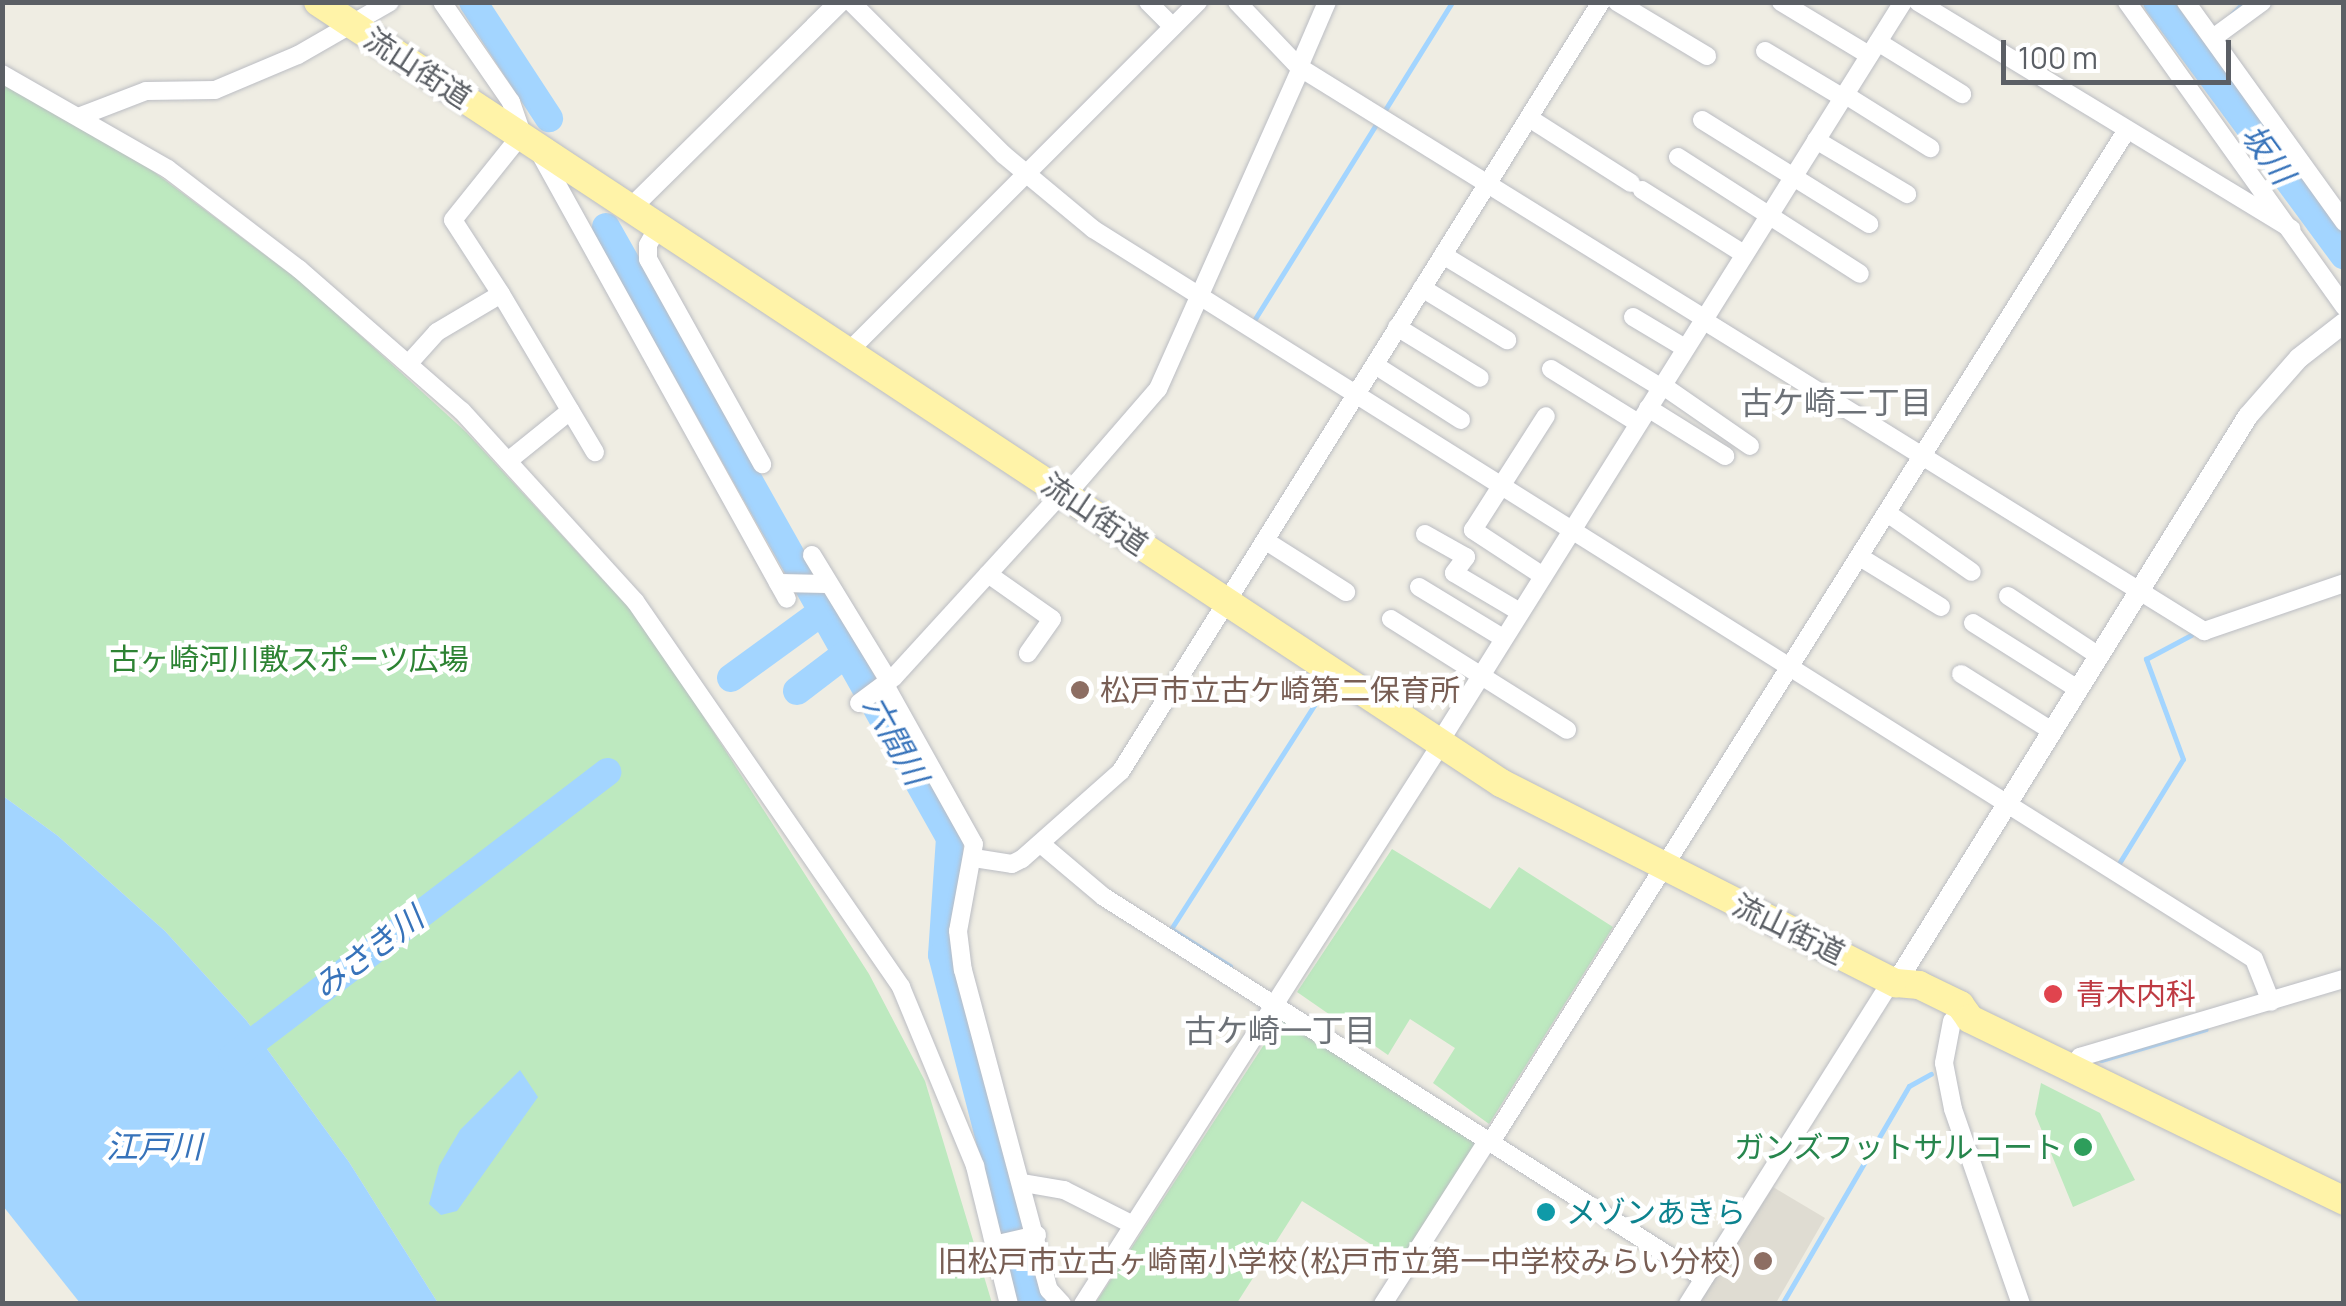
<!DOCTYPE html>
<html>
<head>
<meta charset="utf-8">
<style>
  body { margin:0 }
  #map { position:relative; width:2346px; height:1306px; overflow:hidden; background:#efede3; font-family:Manrope,"Noto Sans JP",sans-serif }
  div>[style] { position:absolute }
  .education>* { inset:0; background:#dfdcd2 }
  .green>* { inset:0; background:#bde9bf }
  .water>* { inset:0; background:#a3d5ff }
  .stream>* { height:5px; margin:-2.5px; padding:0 2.5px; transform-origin:2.5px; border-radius:2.5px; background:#a3d5ff }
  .river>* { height:28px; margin:-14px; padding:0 14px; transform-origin:14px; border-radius:14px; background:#a3d5ff }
  .roads { filter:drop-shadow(0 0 2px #bbbdc3) drop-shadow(0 0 2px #bbbdc3) }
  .minor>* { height:18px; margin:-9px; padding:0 9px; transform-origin:9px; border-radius:9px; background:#fff }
  .tertiary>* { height:20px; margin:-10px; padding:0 10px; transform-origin:10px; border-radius:10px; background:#fff }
  .primary>* { height:28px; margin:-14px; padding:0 14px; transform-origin:14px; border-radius:14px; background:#fff3a8 }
  .dots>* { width:28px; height:28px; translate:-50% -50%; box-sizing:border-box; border:5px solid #fff; border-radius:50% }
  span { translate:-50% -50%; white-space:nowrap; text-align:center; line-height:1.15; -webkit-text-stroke:9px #fff; paint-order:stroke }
  .street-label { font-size:30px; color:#5b5f65 }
  .park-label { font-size:30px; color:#2d8333 }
  .education-label { font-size:30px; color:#785e54 }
  .left { translate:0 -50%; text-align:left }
  .right { translate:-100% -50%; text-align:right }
  .health-label { font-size:30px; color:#be3a42 }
  .leisure-label { font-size:30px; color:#27864d }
  .culture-label { font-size:30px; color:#0d838f }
  .water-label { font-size:32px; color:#3773ba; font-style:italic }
  .neighbourhood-label { font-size:32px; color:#6c7177 }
  .frame { position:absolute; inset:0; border:5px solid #5b5f65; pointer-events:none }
  .scale { position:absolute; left:2001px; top:40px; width:230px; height:45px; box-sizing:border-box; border:5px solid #5b5f65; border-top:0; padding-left:12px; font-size:30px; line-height:35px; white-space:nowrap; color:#5b5f65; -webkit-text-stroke:8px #fff; paint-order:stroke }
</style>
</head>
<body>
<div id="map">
  <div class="education">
    <div style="clip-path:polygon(1773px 1187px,1825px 1218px,1776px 1303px,1699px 1303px)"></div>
  </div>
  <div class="green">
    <div style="clip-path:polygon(3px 84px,142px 163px,304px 284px,466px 432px,644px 624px,869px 974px,925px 1081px,992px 1303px,438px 1303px,349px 1162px,246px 1020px,165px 931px,58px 836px,3px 796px)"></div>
    <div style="clip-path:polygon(1392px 849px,1490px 909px,1519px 867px,1613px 927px,1489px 1124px,1433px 1083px,1455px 1048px,1410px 1019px,1388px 1055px,1297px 992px)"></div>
    <div style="clip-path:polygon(1282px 1017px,1476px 1143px,1399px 1262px,1302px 1201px,1237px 1303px,1095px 1304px)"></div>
    <div style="clip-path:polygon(2041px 1083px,2100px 1113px,2135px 1180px,2073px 1207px,2035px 1114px)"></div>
  </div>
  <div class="water">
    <div style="clip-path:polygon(3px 796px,58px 836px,165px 931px,246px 1020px,349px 1162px,438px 1303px,80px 1303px,3px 1206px)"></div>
    <div style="clip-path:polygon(520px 1070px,538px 1097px,457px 1211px,441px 1215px,429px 1204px,439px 1166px,460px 1130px)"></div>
  </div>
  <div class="stream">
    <div style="left:2232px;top:14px;width:17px;rotate:-45deg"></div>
    <div style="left:2193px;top:52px;width:18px;rotate:-45deg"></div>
    <div style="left:1253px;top:322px;width:377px;rotate:-58.1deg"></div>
    <div style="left:2118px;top:865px;width:124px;rotate:-58.5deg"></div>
    <div style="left:2183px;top:759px;width:107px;rotate:-110.3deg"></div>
    <div style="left:2146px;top:659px;width:51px;rotate:-28.1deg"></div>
    <div style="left:1230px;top:966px;width:70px;rotate:-147.9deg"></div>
    <div style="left:1171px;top:929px;width:284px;rotate:-57.4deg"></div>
    <div style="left:2101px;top:1060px;width:109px;rotate:-16.4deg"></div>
    <div style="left:1782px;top:1304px;width:252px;rotate:-59.8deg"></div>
    <div style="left:1909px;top:1086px;width:25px;rotate:-29deg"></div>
  </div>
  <div class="river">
    <div style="left:473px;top:2px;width:139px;rotate:56.8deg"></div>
    <div style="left:2157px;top:2px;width:315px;rotate:53.6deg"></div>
    <div style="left:606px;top:227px;width:701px;rotate:60.62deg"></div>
    <div style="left:950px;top:838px;width:117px;rotate:93.9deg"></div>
    <div style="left:942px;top:955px;width:360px;rotate:75.5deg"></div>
    <div style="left:731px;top:678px;width:109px;rotate:-36deg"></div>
    <div style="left:797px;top:691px;width:58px;rotate:-37.3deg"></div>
    <div style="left:232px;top:1058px;width:472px;rotate:-37.3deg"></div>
  </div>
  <div class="roads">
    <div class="minor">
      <div style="left:851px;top:2px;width:216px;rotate:45deg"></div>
      <div style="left:1004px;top:155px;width:116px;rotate:39.7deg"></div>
      <div style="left:1093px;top:229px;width:1371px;rotate:32.16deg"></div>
      <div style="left:2254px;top:959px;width:46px;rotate:68.4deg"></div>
      <div style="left:1148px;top:2px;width:35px;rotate:45deg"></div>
      <div style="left:1237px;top:2px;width:90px;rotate:46.4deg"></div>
      <div style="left:1299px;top:67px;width:476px;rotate:31.8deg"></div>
      <div style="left:1617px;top:2px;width:105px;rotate:31deg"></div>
      <div style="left:1781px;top:2px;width:103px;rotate:31.1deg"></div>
      <div style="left:1918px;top:2px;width:437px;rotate:31.3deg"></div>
      <div style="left:2127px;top:2px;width:374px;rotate:54.5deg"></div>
      <div style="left:2186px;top:2px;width:271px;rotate:54.3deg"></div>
      <div style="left:2213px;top:38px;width:61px;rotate:-36.3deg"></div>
      <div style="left:1878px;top:42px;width:99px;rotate:31.8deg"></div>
      <div style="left:1765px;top:51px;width:90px;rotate:30.9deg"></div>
      <div style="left:1299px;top:67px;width:71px;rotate:-66.7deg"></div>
      <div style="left:2px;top:74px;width:191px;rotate:29.8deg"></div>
      <div style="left:168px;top:169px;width:165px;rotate:37.4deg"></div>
      <div style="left:299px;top:269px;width:216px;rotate:41.1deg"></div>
      <div style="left:462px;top:411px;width:257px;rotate:47.7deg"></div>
      <div style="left:635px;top:601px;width:469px;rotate:55.4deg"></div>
      <div style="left:901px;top:987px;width:194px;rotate:67.5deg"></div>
      <div style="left:975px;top:1166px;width:142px;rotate:76.2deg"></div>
      <div style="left:1844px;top:94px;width:102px;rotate:32.1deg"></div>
      <div style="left:81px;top:116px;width:70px;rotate:-21deg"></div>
      <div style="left:146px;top:91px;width:69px;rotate:-0.8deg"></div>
      <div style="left:215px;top:90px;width:90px;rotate:-22.9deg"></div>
      <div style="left:298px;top:55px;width:106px;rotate:-29.9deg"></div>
      <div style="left:1529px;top:118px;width:121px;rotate:32.5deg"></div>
      <div style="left:1702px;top:120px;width:197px;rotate:31.9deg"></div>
      <div style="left:1816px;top:140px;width:106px;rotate:30.7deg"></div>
      <div style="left:538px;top:150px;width:513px;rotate:60.99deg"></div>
      <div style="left:1678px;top:157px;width:216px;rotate:32.7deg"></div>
      <div style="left:1642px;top:190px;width:120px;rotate:32.1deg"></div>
      <div style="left:659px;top:225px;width:23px;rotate:119deg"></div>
      <div style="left:648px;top:245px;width:14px;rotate:90deg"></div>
      <div style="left:648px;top:259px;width:235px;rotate:60.9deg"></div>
      <div style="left:1443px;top:255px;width:254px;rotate:31.3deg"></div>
      <div style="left:1422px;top:288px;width:100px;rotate:31.5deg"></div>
      <div style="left:501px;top:294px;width:184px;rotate:59.3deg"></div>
      <div style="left:1633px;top:317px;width:61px;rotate:30.8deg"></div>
      <div style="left:1703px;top:320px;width:590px;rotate:31.83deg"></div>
      <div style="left:2204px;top:631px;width:148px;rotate:-18.9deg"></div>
      <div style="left:1397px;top:327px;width:97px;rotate:31.6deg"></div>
      <div style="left:849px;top:351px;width:494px;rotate:-45deg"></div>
      <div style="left:410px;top:362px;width:40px;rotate:-48deg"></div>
      <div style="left:437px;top:332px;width:74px;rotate:-30.7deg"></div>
      <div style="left:501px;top:294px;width:88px;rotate:-123deg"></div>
      <div style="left:453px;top:220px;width:110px;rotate:-51.3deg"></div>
      <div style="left:522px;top:134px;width:34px;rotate:-109deg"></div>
      <div style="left:511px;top:102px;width:121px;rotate:-124.6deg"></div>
      <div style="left:1375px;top:365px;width:102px;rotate:32.6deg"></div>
      <div style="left:1551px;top:369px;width:102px;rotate:31.8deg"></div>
      <div style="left:1662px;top:385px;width:107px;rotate:34.7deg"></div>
      <div style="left:1648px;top:408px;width:91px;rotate:31.9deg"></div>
      <div style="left:508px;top:461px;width:80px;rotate:-38.9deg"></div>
      <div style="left:1067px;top:494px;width:139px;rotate:-49.1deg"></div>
      <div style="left:1158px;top:389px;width:351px;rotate:-66deg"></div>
      <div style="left:1887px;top:513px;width:103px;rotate:34.8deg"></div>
      <div style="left:1425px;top:534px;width:47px;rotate:29.3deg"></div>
      <div style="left:1466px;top:557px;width:20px;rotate:127deg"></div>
      <div style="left:1454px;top:573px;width:77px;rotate:30.6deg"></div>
      <div style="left:1266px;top:541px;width:95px;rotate:32.5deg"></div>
      <div style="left:812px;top:555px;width:148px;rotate:58.6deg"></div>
      <div style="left:1860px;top:557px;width:95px;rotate:31.7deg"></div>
      <div style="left:988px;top:574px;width:78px;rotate:35.1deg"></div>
      <div style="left:1052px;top:619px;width:42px;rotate:125.2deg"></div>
      <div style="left:1543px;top:576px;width:84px;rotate:-146.7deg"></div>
      <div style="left:1473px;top:530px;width:135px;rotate:-57.4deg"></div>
      <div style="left:778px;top:583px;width:50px;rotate:1.1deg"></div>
      <div style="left:1419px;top:587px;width:98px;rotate:31.3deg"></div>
      <div style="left:2008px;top:596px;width:109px;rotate:33.4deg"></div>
      <div style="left:1391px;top:619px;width:208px;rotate:32.2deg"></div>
      <div style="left:1973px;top:623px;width:124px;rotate:32.2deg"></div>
      <div style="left:1961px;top:674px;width:107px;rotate:32.1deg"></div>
      <div style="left:885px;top:685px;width:182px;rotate:60.8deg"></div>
      <div style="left:974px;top:844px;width:88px;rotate:100.4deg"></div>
      <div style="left:958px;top:931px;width:39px;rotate:83deg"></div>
      <div style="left:963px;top:970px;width:331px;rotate:75deg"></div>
      <div style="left:1049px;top:1290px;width:19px;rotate:47deg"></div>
      <div style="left:859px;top:703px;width:44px;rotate:-36.6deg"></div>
      <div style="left:894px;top:677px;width:251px;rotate:-47.6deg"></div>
      <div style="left:1439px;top:743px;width:874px;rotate:-57.95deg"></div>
      <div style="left:1041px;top:844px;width:82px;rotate:40.1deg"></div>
      <div style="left:1104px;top:897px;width:711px;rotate:32.42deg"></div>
      <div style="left:974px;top:858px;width:38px;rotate:9deg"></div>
      <div style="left:1012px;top:864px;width:11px;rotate:-27deg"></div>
      <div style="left:1022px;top:859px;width:132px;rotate:-41.6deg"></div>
      <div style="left:1121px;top:771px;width:907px;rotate:-58.03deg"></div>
      <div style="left:1952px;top:1021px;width:43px;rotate:100.8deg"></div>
      <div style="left:1944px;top:1063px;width:47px;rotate:78.9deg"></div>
      <div style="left:1953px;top:1109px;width:207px;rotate:70.8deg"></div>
      <div style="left:2073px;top:1070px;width:15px;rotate:-62deg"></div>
      <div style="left:2080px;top:1057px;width:275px;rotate:-16.5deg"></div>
      <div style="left:1491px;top:1142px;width:1192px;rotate:-57.86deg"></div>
      <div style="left:1023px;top:1183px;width:42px;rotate:9.7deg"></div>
      <div style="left:1064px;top:1190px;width:77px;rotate:26.9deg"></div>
      <div style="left:998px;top:1244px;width:40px;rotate:-13deg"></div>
      <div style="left:1083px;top:1304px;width:665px;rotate:-57.41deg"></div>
      <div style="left:1383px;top:1304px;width:195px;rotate:-57.4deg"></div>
      <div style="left:1688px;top:1304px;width:383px;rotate:-57.8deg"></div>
    </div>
    <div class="tertiary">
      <div style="left:632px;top:207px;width:292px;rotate:-44.6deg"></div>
      <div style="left:1896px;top:983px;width:667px;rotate:-58.17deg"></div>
      <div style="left:2248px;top:416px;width:77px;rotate:-48.7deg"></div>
      <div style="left:2299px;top:358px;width:57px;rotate:-37.9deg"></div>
    </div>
    <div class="primary">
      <div style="left:318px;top:2px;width:1418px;rotate:33.43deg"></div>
      <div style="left:1501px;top:783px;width:443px;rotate:26.9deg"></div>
      <div style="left:1896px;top:983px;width:23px;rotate:5deg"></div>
      <div style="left:1919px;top:985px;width:46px;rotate:26deg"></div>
      <div style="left:1960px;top:1005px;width:17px;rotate:54deg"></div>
      <div style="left:1970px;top:1019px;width:416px;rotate:25.9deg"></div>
    </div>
  </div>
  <div class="dots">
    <div style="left:1080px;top:690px;background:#8d6e63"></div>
    <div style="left:2053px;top:994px;background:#e0444e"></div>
    <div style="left:2083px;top:1147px;background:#2e9e5b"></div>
    <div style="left:1546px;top:1212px;background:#0f9aa8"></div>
    <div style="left:1763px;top:1261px;background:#8d6e63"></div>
  </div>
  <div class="street-label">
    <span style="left:418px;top:68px;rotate:33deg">流山街道</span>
    <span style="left:1095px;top:514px;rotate:34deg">流山街道</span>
    <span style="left:1789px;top:929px;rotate:26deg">流山街道</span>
  </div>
  <div class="park-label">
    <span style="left:289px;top:659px">古ヶ崎河川敷スポーツ広場</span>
  </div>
  <div class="education-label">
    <span class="left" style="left:1100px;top:690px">松戸市立古ケ崎第二保育所</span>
    <span class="right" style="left:1743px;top:1261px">旧松戸市立古ヶ崎南小学校(松戸市立第一中学校みらい分校)</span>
  </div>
  <div class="health-label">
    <span class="left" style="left:2076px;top:994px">青木内科</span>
  </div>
  <div class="leisure-label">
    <span class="right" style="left:2063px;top:1147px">ガンズフットサルコート</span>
  </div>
  <div class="culture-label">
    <span class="left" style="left:1566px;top:1212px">メゾンあきら</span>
  </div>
  <div class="water-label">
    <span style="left:2268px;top:154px;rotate:54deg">坂川</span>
    <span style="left:896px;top:740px;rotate:61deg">六間川</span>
    <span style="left:368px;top:952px;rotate:-37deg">みさき川</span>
    <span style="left:154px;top:1146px">江戸川</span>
  </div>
  <div class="neighbourhood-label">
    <span style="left:1836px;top:402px">古ケ崎二丁目</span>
    <span style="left:1280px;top:1030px">古ケ崎一丁目</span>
  </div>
  <div class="frame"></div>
  <div class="scale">100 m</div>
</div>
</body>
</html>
